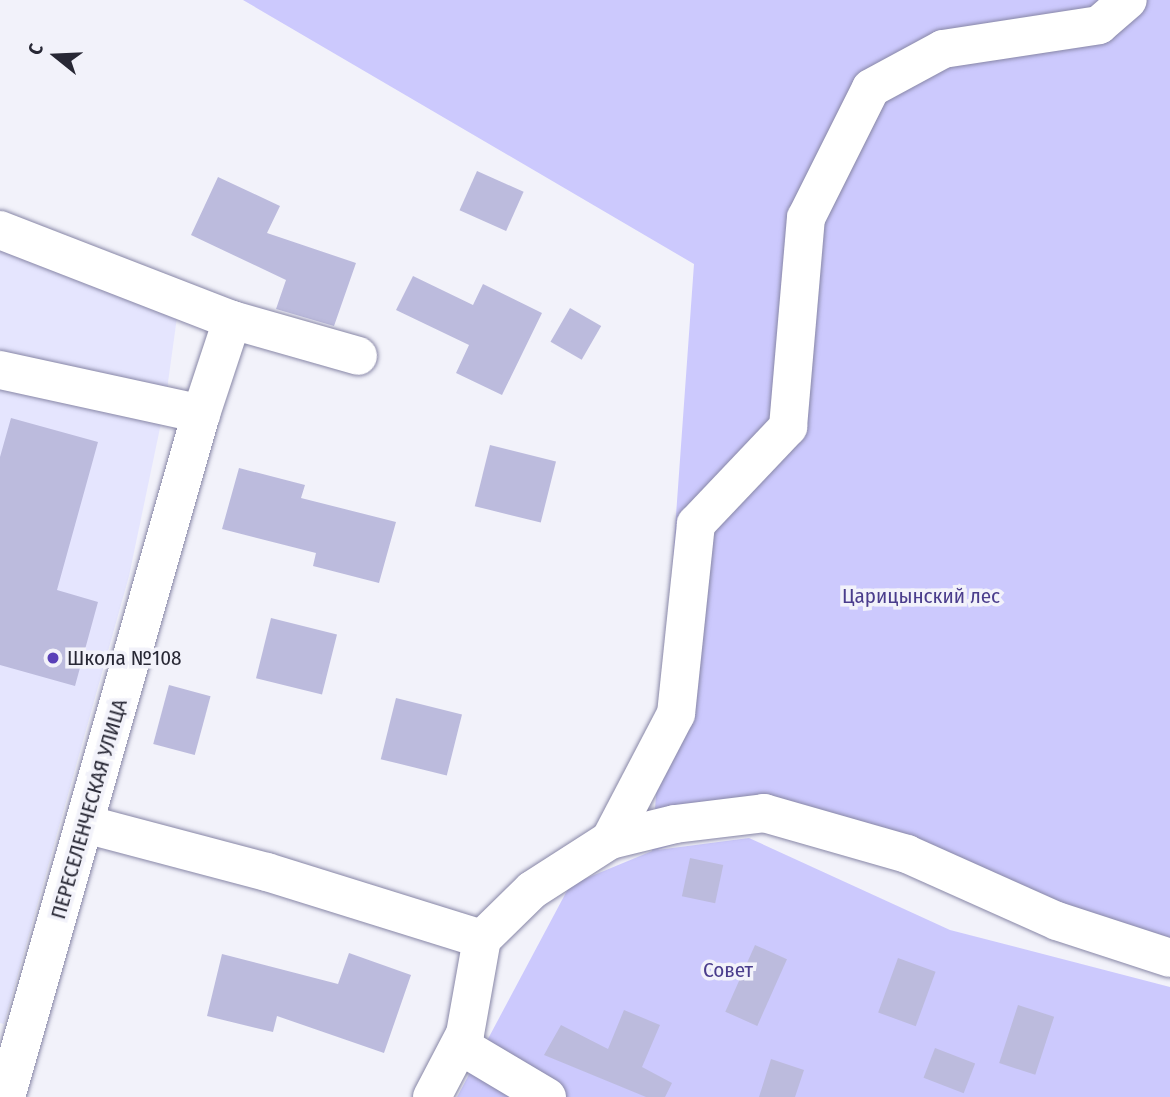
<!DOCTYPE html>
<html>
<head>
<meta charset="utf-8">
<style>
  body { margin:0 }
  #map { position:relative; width:1170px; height:1097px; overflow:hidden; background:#f2f2fa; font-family:"Fira Sans Condensed",sans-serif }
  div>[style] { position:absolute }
  .built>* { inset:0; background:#e5e5fe }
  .green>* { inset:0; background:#ccc9fd }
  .building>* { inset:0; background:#bcbbdd; transform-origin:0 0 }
  .roads { filter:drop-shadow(0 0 2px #8786a6) drop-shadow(0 0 2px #8786a6) }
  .minor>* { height:38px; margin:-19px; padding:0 19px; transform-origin:19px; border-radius:19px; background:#fff }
  .dots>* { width:19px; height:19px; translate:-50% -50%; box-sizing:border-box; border:4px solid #f2f2fa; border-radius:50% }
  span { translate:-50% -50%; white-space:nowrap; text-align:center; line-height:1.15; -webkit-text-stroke:7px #f2f2fa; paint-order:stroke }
  .park-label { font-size:21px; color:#4a3d8c }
  .poi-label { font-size:21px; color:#282835 }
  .left { translate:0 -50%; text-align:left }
  .street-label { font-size:21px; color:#282835 }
  .north { position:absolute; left:21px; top:21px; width:70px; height:70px; -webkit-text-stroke:5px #f2f2fa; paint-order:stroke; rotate:288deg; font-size:19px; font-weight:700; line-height:28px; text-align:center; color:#282835 }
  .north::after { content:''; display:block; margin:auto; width:24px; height:32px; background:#282835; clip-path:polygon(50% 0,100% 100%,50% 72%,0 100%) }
</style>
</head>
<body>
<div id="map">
  <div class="built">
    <div style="clip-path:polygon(0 244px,178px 310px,165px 404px,129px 576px,4px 1024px,0 1023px)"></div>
  </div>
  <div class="green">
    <div style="clip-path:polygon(243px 0,1170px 0,1170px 958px,764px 813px,657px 850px,749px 838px,950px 930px,1170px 987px,1170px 1097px,457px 1097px,570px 885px,652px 851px,694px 264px)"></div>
  </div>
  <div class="building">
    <div style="left:477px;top:171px;width:51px;height:43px;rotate:24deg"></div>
    <div style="clip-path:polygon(218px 177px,280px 206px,267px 233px,356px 263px,334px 326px,276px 309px,286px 280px,191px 235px)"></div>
    <div style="clip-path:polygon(413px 276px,473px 305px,483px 284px,542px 313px,502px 395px,456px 373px,469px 345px,396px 310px)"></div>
    <div style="left:570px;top:308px;width:36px;height:39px;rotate:30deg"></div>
    <div style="clip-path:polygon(11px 418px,98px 442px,57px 590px,98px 602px,75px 686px,0 665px,0 457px)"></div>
    <div style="left:490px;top:445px;width:68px;height:63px;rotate:14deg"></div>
    <div style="clip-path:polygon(239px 468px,305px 485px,301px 498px,396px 522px,379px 583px,313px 566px,316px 553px,222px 529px)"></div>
    <div style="left:271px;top:618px;width:68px;height:62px;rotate:14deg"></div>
    <div style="left:169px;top:685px;width:43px;height:61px;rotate:15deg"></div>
    <div style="left:396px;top:698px;width:68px;height:63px;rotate:14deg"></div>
    <div style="left:690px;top:858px;width:34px;height:39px;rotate:12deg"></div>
    <div style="left:755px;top:945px;width:35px;height:73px;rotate:24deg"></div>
    <div style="clip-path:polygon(349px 953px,411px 975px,384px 1053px,277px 1016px,273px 1032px,207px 1016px,222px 954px,338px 984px)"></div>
    <div style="left:898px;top:958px;width:40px;height:58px;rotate:20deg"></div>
    <div style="left:1018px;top:1005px;width:38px;height:61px;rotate:18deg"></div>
    <div style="clip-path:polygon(624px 1010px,660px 1025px,642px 1067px,672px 1083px,665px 1097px,646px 1097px,544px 1055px,561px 1025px,608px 1049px)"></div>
    <div style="left:935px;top:1048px;width:43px;height:32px;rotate:21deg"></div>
    <div style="clip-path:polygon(771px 1059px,804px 1070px,795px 1097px,759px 1097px)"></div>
  </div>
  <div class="roads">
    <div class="minor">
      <div style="left:0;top:230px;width:249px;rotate:21.2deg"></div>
      <div style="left:232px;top:320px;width:131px;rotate:15.9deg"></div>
      <div style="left:0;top:370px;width:206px;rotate:12.3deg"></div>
      <div style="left:85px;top:824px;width:188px;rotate:14.8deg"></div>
      <div style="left:267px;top:872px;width:225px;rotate:17.3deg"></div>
      <div style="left:610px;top:840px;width:142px;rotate:-62.4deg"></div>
      <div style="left:676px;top:714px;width:191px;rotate:-84deg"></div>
      <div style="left:696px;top:524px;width:134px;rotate:-46.5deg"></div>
      <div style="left:788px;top:427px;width:210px;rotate:-85.1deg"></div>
      <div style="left:806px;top:218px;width:145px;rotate:-63.4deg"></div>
      <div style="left:871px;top:88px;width:82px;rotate:-28.4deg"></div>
      <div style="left:943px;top:49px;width:158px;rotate:-8.7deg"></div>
      <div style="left:1099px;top:25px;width:38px;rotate:-41deg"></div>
      <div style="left:461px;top:1046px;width:100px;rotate:30.7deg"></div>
      <div style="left:6px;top:1097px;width:710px;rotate:-74.07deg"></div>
      <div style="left:201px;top:414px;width:99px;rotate:-71.7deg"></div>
      <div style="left:432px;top:1097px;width:71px;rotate:-62.4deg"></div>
      <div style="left:465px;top:1034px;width:97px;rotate:-79.9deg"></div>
      <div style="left:482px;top:939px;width:70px;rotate:-44.4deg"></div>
      <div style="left:532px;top:890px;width:93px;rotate:-32.7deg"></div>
      <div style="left:610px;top:840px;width:67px;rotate:-13.8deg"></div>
      <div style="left:675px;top:824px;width:90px;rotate:-7deg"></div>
      <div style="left:764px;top:813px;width:149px;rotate:16deg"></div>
      <div style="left:907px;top:854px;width:164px;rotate:24.1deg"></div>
      <div style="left:1057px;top:921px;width:119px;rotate:18.1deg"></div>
    </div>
  </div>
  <div class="dots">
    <div style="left:53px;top:658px;background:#5940b8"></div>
  </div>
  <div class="park-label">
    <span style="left:921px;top:596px">Царицынский лес</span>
    <span style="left:728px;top:970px">Совет</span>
  </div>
  <div class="poi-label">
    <span class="left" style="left:67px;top:658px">Школа №108</span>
  </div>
  <div class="street-label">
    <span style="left:89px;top:809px;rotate:-74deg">ПЕРЕСЕЛЕНЧЕСКАЯ УЛИЦА</span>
  </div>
  <div class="north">С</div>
</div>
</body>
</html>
